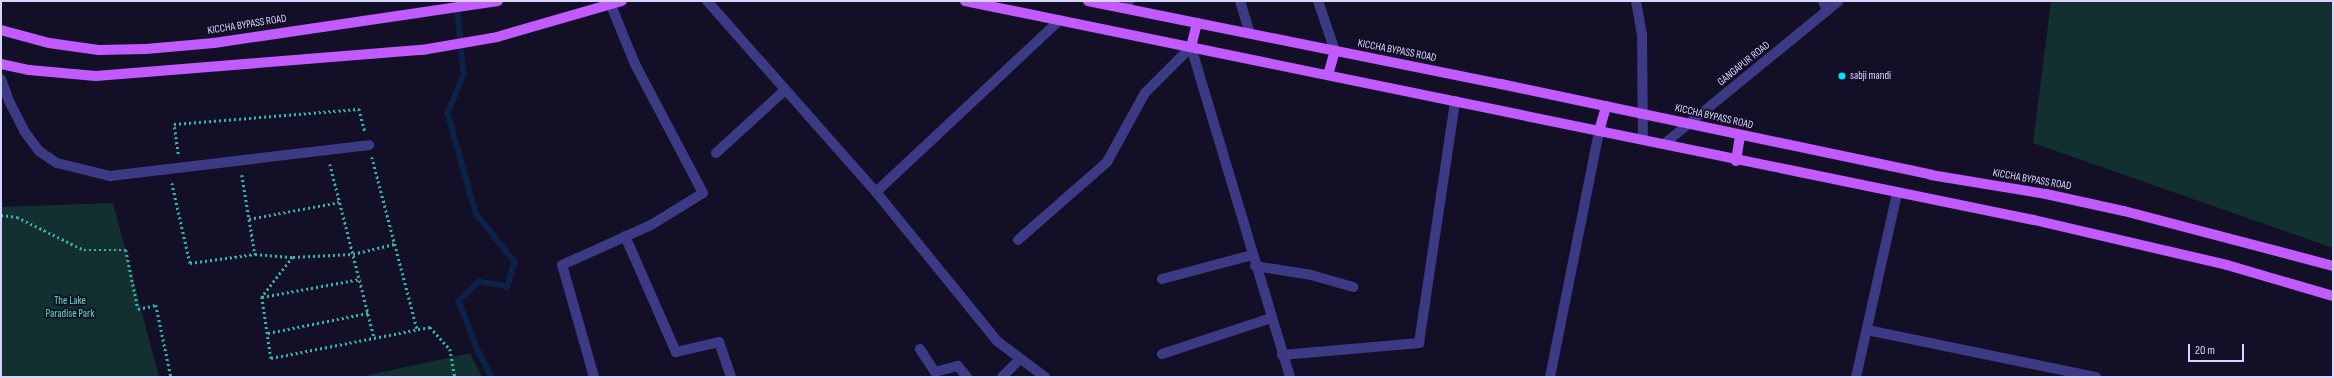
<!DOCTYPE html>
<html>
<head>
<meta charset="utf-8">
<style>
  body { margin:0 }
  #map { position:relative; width:2334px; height:378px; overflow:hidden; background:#130f26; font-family:"Sofia Sans Condensed",sans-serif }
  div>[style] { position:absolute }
  .green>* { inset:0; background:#12302f }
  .stream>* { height:5.5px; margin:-2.75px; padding:0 2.75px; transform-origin:2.75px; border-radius:2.75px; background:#0c2248 }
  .path>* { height:2.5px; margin-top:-1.25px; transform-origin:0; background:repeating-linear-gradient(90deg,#2fb8b0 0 2px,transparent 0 5px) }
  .minor>* { height:10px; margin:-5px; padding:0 5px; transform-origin:5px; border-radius:5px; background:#3d3a85 }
  .major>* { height:10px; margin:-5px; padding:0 5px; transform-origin:5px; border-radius:5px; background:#c25bff }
  .dots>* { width:11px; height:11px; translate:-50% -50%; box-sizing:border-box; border:2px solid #130f26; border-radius:50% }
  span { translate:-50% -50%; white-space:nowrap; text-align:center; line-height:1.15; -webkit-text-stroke:3.5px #130f26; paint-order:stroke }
  .street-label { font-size:11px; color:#d9d4ff }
  .poi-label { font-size:11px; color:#d9d4ff }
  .left { translate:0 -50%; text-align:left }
  .park-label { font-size:11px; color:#5fe0c0 }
  .frame { position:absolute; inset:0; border:2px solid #d9d4ff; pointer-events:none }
  .scale { position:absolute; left:2188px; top:344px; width:56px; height:18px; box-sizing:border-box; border:2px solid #d9d4ff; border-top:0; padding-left:5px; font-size:12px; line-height:14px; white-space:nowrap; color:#d9d4ff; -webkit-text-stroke:3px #130f26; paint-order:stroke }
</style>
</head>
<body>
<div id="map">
  <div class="green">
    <div style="clip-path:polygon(2051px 1px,2333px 1px,2333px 248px,2033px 143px)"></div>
    <div style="clip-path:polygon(113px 203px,159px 377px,1px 377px,1px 207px)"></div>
    <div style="clip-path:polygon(470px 353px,482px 377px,360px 377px)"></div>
  </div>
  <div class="stream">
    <div style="left:457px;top:1px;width:74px;rotate:84.6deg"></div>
    <div style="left:464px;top:75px;width:41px;rotate:112.8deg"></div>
    <div style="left:448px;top:113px;width:104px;rotate:74.4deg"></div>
    <div style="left:476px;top:213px;width:63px;rotate:51.5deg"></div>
    <div style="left:515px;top:262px;width:26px;rotate:106deg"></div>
    <div style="left:508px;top:287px;width:29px;rotate:-170deg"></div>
    <div style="left:479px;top:282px;width:28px;rotate:136deg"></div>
    <div style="left:459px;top:301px;width:50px;rotate:69deg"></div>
    <div style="left:477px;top:348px;width:33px;rotate:63deg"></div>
  </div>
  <div class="path">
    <div style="left:178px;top:154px;width:30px;rotate:-98deg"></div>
    <div style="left:174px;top:124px;width:186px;rotate:-4.6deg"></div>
    <div style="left:359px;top:109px;width:23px;rotate:75deg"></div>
    <div style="left:372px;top:157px;width:178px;rotate:75.3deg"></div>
    <div style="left:330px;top:164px;width:179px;rotate:75.7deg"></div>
    <div style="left:242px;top:175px;width:80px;rotate:80.7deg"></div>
    <div style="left:255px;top:254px;width:38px;rotate:5deg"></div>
    <div style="left:293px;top:257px;width:51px;rotate:127.8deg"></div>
    <div style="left:262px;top:297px;width:62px;rotate:81.6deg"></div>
    <div style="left:271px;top:358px;width:162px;rotate:-11deg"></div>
    <div style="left:430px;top:327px;width:30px;rotate:48deg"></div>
    <div style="left:450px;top:349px;width:28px;rotate:80deg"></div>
    <div style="left:172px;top:183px;width:82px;rotate:77.3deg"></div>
    <div style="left:190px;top:263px;width:66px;rotate:-7.9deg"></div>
    <div style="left:1px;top:215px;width:16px;rotate:7deg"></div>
    <div style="left:17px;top:217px;width:75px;rotate:26.2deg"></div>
    <div style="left:84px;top:250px;width:42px"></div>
    <div style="left:126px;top:250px;width:60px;rotate:78.5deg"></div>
    <div style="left:138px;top:309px;width:18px;rotate:-13deg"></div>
    <div style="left:156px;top:305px;width:74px;rotate:78.2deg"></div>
    <div style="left:249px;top:219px;width:93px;rotate:-10.6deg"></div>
    <div style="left:293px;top:257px;width:60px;rotate:-2.9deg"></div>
    <div style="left:353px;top:254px;width:42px;rotate:-13.7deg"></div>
    <div style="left:262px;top:297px;width:100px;rotate:-10.4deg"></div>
    <div style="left:268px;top:333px;width:102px;rotate:-11.3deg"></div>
  </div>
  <div class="minor">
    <div style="left:707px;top:1px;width:255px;rotate:48.5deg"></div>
    <div style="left:876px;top:192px;width:192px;rotate:50.9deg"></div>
    <div style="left:997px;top:341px;width:60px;rotate:36.9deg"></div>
    <div style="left:1240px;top:1px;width:34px;rotate:73deg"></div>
    <div style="left:1318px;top:1px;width:53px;rotate:71.2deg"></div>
    <div style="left:1636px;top:1px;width:34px;rotate:80deg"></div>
    <div style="left:1642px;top:34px;width:106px;rotate:89.5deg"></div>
    <div style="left:1823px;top:1px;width:11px;rotate:68deg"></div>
    <div style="left:1126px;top:8px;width:8px;rotate:-67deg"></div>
    <div style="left:1px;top:79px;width:23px;rotate:70deg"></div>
    <div style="left:9px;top:101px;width:34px;rotate:63deg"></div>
    <div style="left:24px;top:131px;width:25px;rotate:53deg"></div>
    <div style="left:39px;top:151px;width:22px;rotate:34deg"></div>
    <div style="left:57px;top:163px;width:55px;rotate:13.8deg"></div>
    <div style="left:110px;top:176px;width:261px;rotate:-6.8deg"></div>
    <div style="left:1664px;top:144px;width:226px;rotate:-39.3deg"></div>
    <div style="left:716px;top:153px;width:93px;rotate:-42.4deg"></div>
    <div style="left:876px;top:192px;width:250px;rotate:-43.1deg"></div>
    <div style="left:625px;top:236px;width:127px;rotate:66.3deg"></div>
    <div style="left:676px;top:352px;width:44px;rotate:-13.1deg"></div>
    <div style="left:719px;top:342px;width:37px;rotate:71deg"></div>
    <div style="left:1018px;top:240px;width:118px;rotate:-41.2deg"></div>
    <div style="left:1107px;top:162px;width:79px;rotate:-61.2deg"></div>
    <div style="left:1145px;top:93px;width:65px;rotate:-45deg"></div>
    <div style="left:1191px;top:47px;width:345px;rotate:73.3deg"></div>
    <div style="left:1255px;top:266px;width:57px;rotate:9.1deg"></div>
    <div style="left:1311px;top:275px;width:44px;rotate:15.9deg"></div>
    <div style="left:1162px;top:279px;width:93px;rotate:-14.9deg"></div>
    <div style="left:1867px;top:330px;width:234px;rotate:11.6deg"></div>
    <div style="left:920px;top:349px;width:27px;rotate:57deg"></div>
    <div style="left:935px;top:372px;width:24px;rotate:-15deg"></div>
    <div style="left:958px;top:366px;width:14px;rotate:51deg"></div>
    <div style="left:1162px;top:354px;width:115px;rotate:-18.3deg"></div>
    <div style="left:1282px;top:355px;width:138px;rotate:-5deg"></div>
    <div style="left:1419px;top:343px;width:245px;rotate:-81.5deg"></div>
    <div style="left:594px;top:377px;width:116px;rotate:-105.9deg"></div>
    <div style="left:562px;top:265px;width:98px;rotate:-24.2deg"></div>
    <div style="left:651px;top:225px;width:61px;rotate:-31.6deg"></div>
    <div style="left:703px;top:193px;width:146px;rotate:-117.8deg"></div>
    <div style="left:635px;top:64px;width:66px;rotate:-112.3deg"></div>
    <div style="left:1002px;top:377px;width:25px;rotate:-45deg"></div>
    <div style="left:1550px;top:377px;width:251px;rotate:-78.7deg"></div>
    <div style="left:1856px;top:377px;width:189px;rotate:-77.4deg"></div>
  </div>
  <div class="major">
    <div style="left:965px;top:1px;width:1091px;rotate:11.58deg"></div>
    <div style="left:2034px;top:220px;width:198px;rotate:13.1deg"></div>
    <div style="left:2227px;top:265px;width:110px;rotate:16.3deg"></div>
    <div style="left:1088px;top:1px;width:421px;rotate:11.4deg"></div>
    <div style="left:1501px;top:84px;width:440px;rotate:11.9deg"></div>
    <div style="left:1931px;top:175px;width:117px;rotate:9.4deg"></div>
    <div style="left:2046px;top:194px;width:80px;rotate:12.3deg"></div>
    <div style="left:2124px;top:211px;width:216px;rotate:14.7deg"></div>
    <div style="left:1px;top:30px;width:50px;rotate:15.2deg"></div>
    <div style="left:49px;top:43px;width:50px;rotate:8deg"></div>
    <div style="left:99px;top:50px;width:47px;rotate:-1.2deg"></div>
    <div style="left:146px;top:49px;width:68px;rotate:-5deg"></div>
    <div style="left:214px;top:43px;width:287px;rotate:-8.4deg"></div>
    <div style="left:1191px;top:47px;width:25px;rotate:-76deg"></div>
    <div style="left:1px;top:64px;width:29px;rotate:12deg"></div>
    <div style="left:29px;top:70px;width:67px;rotate:5.1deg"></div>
    <div style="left:96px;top:76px;width:327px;rotate:-4.6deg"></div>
    <div style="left:422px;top:50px;width:76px;rotate:-9.8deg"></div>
    <div style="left:497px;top:37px;width:130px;rotate:-16.1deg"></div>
    <div style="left:1328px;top:75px;width:25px;rotate:-74deg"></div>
    <div style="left:1599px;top:131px;width:26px;rotate:-74deg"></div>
    <div style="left:1736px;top:161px;width:25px;rotate:-81deg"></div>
  </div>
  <div class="dots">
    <div style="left:1842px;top:76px;background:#00e5ff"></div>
  </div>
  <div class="street-label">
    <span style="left:247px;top:25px;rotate:-9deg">KICCHA BYPASS ROAD</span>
    <span style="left:1397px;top:51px;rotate:11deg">KICCHA BYPASS ROAD</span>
    <span style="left:1744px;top:64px;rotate:-39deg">GANGAPUR ROAD</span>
    <span style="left:1714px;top:117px;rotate:13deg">KICCHA BYPASS ROAD</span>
    <span style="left:2032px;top:180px;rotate:10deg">KICCHA BYPASS ROAD</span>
  </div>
  <div class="poi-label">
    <span class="left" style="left:1850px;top:76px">sabji mandi</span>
  </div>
  <div class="park-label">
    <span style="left:70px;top:308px">The Lake<br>Paradise Park</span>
  </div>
  <div class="frame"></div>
  <div class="scale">20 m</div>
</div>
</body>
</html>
